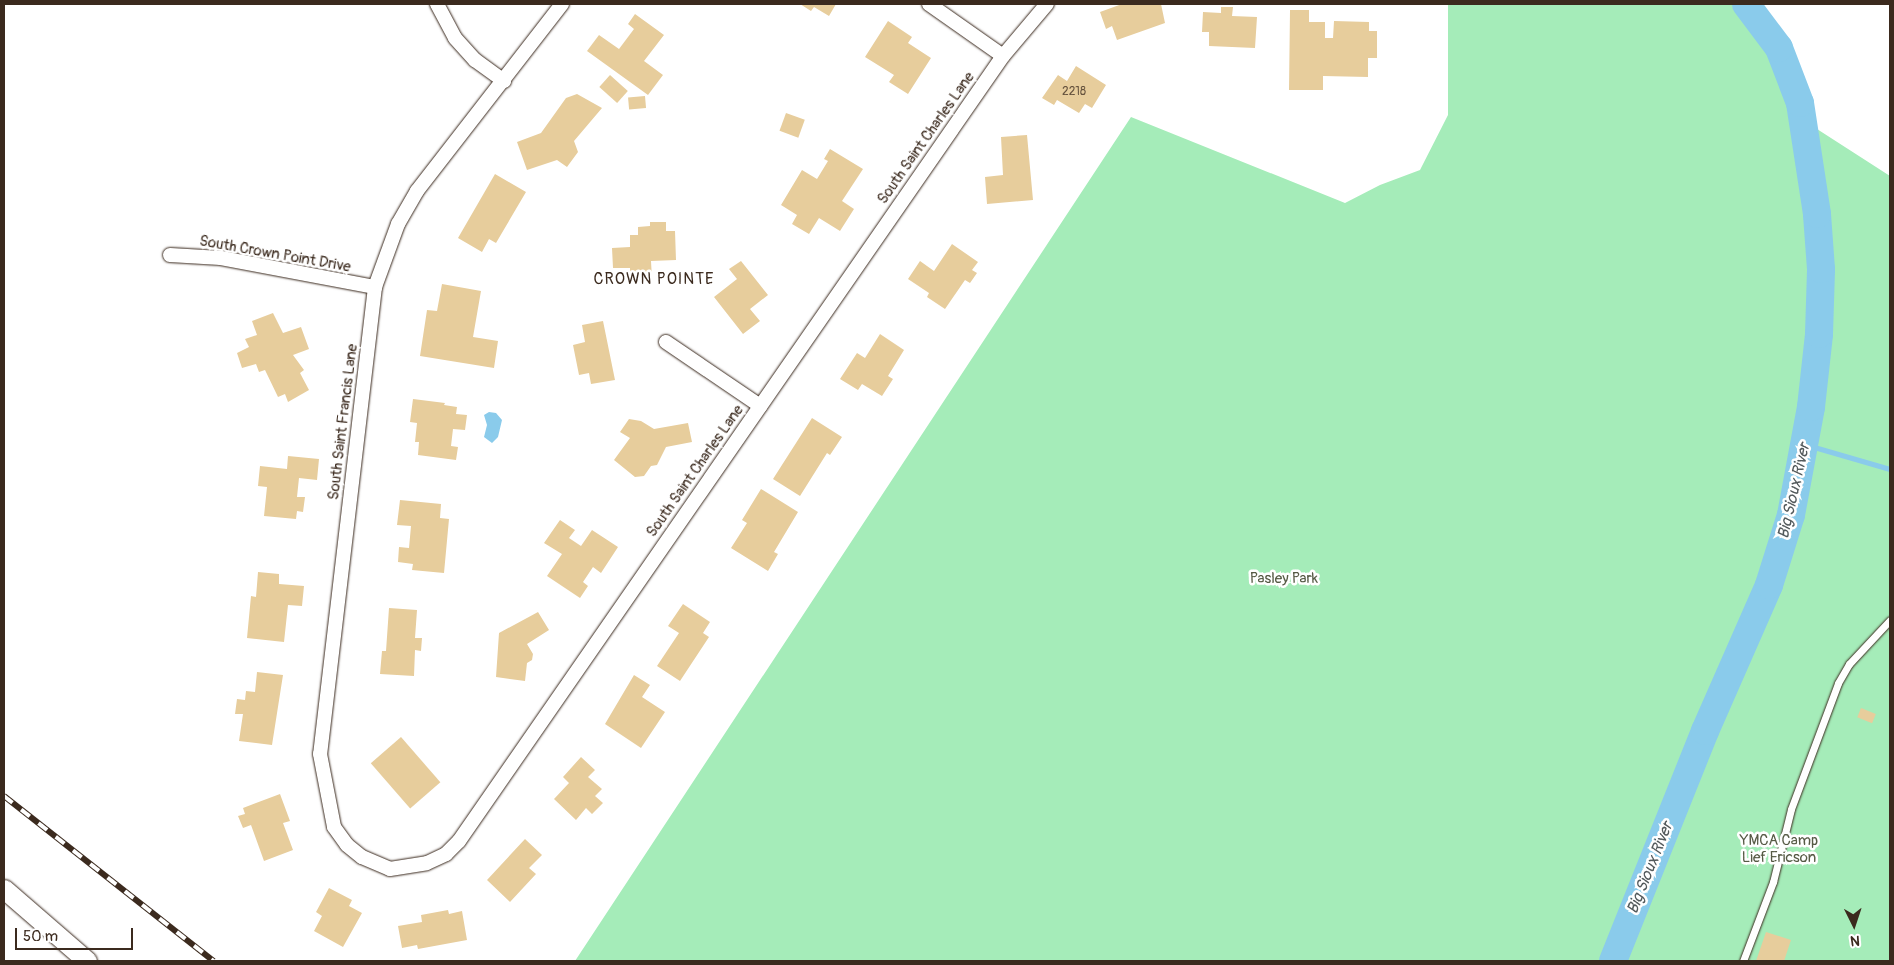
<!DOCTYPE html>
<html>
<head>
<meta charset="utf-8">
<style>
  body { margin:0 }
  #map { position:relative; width:1894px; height:965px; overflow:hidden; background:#fff; font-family:Pangolin,sans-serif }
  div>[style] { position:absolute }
  .green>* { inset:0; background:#a5ecb9 }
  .water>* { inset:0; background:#8acbeb }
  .stream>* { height:4.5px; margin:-2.25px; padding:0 2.25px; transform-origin:2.25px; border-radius:2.25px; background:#8acbeb }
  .river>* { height:28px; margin:-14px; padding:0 14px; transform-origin:14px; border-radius:14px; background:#8acbeb }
  .building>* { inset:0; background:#e7cd9c; transform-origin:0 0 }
  .roads { filter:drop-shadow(0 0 1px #3b2a1e) drop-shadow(0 0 1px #3b2a1e) }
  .lane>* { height:7px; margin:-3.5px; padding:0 3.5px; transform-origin:3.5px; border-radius:3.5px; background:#fff }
  .street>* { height:14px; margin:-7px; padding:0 7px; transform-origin:7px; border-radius:7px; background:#fff }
  .secondary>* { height:19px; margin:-9.5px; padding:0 9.5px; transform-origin:9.5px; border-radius:9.5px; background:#fff }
  .rail>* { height:5.5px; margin-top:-2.75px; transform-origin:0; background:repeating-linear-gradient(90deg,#fff 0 11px,#3b2a1e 0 22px); box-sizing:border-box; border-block:1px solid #3b2a1e }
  span { translate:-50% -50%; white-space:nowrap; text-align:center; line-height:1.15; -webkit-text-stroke:5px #fff; paint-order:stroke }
  .number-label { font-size:12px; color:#66533e }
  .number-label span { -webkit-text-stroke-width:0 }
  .street-label { font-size:15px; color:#3b2a1e }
  .park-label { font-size:15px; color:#565a45 }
  .neighbourhood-label { font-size:16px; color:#3b2a1e; letter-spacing:1px }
  .water-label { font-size:16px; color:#535a5c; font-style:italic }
  .frame { position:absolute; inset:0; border:5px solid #3b2a1e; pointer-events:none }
  .north { position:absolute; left:1829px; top:900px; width:50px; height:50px; -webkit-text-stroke:4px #fff; paint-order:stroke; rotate:176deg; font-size:14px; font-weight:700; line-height:20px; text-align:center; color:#3b2a1e }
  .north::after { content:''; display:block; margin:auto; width:18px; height:22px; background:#3b2a1e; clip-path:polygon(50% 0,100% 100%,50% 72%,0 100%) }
  .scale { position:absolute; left:15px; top:928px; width:118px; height:22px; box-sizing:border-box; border:2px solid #3b2a1e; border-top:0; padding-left:6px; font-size:15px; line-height:18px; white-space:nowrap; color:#3b2a1e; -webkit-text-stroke:4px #fff; paint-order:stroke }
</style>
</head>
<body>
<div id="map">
  <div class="green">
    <div style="clip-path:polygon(1448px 4px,1746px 4px,1779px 48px,1792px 77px,1803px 120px,1890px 176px,1890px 961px,575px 961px,1131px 117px,1345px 203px,1380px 185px,1420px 170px,1448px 115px)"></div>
  </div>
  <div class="water">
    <div style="clip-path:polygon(489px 412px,496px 413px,502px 420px,498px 437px,492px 443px,484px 437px,487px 425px,484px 415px)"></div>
  </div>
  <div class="stream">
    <div style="left:1804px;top:444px;width:90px;rotate:16.2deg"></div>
  </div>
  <div class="river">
    <div style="left:1613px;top:961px;width:248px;rotate:-68.2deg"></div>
    <div style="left:1705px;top:731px;width:159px;rotate:-66.3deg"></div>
    <div style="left:1769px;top:585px;width:73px;rotate:-72.6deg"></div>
    <div style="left:1791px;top:515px;width:110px;rotate:-79.5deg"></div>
    <div style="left:1811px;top:407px;width:73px;rotate:-83.7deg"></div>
    <div style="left:1819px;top:334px;width:65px;rotate:-88.2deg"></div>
    <div style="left:1821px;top:269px;width:55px;rotate:-94.2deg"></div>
    <div style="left:1817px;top:214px;width:112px;rotate:-98.7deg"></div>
    <div style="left:1800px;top:103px;width:59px;rotate:-110.9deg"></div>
    <div style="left:1779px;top:48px;width:55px;rotate:-126.9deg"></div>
  </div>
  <div class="building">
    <div style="clip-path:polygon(800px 4px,836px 4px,829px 16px,814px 7px,811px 11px)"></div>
    <div style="clip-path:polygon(1122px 4px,1161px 4px,1165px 23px,1117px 40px,1112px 26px,1106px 29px,1100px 12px)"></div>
    <div style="clip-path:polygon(1221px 7px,1233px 7px,1232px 16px,1257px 17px,1255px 48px,1209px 46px,1209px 32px,1202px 32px,1203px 12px,1221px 13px)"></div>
    <div style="clip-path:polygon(1290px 10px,1309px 10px,1309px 22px,1325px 22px,1325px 38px,1333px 38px,1334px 21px,1369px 22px,1369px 31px,1377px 31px,1377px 58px,1368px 58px,1368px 77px,1323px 76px,1323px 90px,1289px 90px)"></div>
    <div style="clip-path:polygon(635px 14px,664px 35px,644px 61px,663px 75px,648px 95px,587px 51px,599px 35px,619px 49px,634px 29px,628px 24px)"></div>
    <div style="clip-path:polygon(888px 21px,912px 37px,908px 43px,931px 58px,908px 94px,889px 82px,894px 75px,865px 57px)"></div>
    <div style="clip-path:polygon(1076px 66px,1106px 85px,1092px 108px,1085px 104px,1079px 113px,1057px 100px,1054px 105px,1042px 98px,1058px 75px,1067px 81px)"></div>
    <div style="left:610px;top:75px;width:24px;height:16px;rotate:42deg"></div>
    <div style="clip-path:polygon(577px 94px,602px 108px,574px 141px,578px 152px,567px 167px,557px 160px,527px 170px,517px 142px,541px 133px,566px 98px)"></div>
    <div style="left:645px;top:96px;width:12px;height:17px;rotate:85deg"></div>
    <div style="left:786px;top:113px;width:20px;height:19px;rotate:20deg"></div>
    <div style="clip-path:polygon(1027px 135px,1033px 200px,987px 204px,985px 177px,1003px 175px,1001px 137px)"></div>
    <div style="clip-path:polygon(830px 149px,863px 169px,842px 201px,854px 209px,840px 231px,819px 218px,809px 234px,792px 224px,797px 215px,781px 205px,802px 170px,817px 179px,828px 161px,824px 159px)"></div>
    <div style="clip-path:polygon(495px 174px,526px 192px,496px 243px,489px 239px,482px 252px,458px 238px)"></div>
    <div style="clip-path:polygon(650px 222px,666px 222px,666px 231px,675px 231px,676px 260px,651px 261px,652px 279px,630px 280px,630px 268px,613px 268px,612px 248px,630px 247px,630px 235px,638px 235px,638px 227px,650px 226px)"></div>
    <div style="clip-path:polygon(952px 244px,978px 262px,972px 270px,977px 273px,970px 283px,965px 280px,945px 309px,927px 297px,929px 293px,908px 279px,920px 261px,934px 271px)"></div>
    <div style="clip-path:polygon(741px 261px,768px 295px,750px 309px,760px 321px,743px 334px,714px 297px,737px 279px,729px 269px)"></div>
    <div style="clip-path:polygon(442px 284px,481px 291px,473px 337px,498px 341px,494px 368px,420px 356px,427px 310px,437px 311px)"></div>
    <div style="clip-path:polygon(273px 313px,283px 333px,301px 327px,309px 349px,293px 355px,304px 370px,300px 373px,309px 390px,288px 402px,285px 394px,278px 397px,265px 370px,259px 372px,256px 364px,242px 368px,237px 353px,249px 347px,245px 339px,257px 335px,252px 321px)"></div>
    <div style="clip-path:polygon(603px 321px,615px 380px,591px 384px,589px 373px,579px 375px,573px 345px,585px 342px,582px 325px)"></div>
    <div style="clip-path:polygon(880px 334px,904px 350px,888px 376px,893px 379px,882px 396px,862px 384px,858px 390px,840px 379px,857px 353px,865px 358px)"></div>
    <div style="clip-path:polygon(413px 399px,445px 403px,444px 405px,457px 407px,456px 414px,467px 415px,465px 430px,453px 429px,451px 446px,458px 447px,456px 460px,418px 455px,419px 442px,415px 442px,417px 423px,410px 422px)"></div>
    <div style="clip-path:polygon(812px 418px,842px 437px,830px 455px,827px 453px,800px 496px,773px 479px)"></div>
    <div style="clip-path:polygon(629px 419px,641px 421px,654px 429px,688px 423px,692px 442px,666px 447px,657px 465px,651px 466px,644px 476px,635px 477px,614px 460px,630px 438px,620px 432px)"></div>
    <div style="clip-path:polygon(288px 456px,319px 459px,317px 480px,299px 478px,297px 497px,305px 497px,303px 512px,297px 511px,296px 519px,264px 516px,267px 487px,258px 486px,260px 466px,287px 469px)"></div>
    <div style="clip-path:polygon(761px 489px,798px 512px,774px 552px,778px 554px,768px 571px,731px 548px,747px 523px,742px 520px)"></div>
    <div style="clip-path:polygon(400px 500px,441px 504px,440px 518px,449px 519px,444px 573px,412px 570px,413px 564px,398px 562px,399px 547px,409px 548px,411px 526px,397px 525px)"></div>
    <div style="clip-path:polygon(560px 520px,575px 530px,569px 538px,581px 546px,592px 530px,618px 547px,601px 573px,593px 567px,583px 582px,588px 586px,580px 598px,547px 576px,562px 554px,544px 543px)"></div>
    <div style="clip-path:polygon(258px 572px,279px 574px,279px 584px,304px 586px,302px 606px,288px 605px,284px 642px,247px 638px,251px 596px,256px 597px)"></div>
    <div style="clip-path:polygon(683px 604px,710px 622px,703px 633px,709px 637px,680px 681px,657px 666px,679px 633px,668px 626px)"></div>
    <div style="clip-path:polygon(389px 608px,417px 610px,415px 638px,422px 638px,421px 651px,415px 650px,414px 676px,380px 674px,382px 651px,386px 651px)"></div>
    <div style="clip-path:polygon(538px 612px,549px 630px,527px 644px,533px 654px,532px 660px,527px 663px,525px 681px,496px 677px,499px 633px)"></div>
    <div style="clip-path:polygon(257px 672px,283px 675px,272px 745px,239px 741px,243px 714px,235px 714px,237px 699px,245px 700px,246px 691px,255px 692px)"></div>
    <div style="clip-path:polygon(634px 675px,650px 685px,642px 697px,665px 712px,641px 748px,605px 724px)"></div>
    <div style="left:1861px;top:708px;width:16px;height:10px;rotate:22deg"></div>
    <div style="left:401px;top:737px;width:60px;height:40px;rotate:49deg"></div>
    <div style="clip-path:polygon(581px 757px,595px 770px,588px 777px,602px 789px,595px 796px,603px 803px,592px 814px,586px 808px,576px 820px,554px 799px,569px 783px,563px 777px)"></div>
    <div style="clip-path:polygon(280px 794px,290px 821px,283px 823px,293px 850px,264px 861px,251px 825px,243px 828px,238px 816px,245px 814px,243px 808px)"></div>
    <div style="clip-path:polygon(525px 839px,542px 855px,529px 868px,536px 874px,510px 902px,487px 880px)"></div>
    <div style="clip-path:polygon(329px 888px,352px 900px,349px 906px,362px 913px,343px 947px,314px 931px,322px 916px,316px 912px)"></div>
    <div style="clip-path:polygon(448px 910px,449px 914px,462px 911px,467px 940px,418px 949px,417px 945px,402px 948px,398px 926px,422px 922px,421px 915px)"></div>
    <div style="clip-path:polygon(1766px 932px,1791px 940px,1784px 961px,1756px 961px)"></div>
  </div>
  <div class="roads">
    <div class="lane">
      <div style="left:1743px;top:961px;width:85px;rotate:-69.2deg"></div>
      <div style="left:1773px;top:882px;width:75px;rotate:-76.1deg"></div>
      <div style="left:1791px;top:809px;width:134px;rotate:-69.5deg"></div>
      <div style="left:1838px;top:683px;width:22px;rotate:-60deg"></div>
      <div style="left:1849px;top:664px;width:60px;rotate:-47deg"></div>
    </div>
    <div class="street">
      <div style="left:437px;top:4px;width:38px;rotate:62deg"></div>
      <div style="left:455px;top:38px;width:30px;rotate:48deg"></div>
      <div style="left:475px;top:60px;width:36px;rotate:36deg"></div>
      <div style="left:562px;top:4px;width:237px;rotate:127.8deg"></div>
      <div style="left:417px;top:191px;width:38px;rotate:120deg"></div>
      <div style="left:398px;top:224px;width:67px;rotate:110.1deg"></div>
      <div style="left:375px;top:287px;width:470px;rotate:96.7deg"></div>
      <div style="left:320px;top:754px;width:74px;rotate:79.1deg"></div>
      <div style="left:334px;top:827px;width:22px;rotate:54deg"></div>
      <div style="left:347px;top:845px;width:19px;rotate:39deg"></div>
      <div style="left:362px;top:857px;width:30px;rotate:23deg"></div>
      <div style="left:390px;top:869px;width:37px;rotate:-9deg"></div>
      <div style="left:427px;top:863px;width:21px;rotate:-25deg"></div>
      <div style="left:446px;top:854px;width:18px;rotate:-45deg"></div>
      <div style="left:459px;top:841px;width:955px;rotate:-55.28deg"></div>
      <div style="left:1003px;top:56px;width:68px;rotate:-49.8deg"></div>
      <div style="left:929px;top:4px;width:90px;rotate:35.1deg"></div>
      <div style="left:170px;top:255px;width:51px;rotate:3.4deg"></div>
      <div style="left:221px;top:258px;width:157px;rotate:10.7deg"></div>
      <div style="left:666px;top:342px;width:114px;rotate:34.2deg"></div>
    </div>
    <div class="secondary">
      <div style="left:4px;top:889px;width:110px;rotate:40.9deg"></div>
    </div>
  </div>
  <div class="rail">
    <div style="left:4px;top:796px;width:267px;rotate:38.2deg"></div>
  </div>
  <div class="number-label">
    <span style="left:1074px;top:92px">2218</span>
  </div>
  <div class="street-label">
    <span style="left:926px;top:138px;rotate:-55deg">South Saint Charles Lane</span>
    <span style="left:275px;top:254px;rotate:10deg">South Crown Point Drive</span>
    <span style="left:343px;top:422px;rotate:-83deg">South Saint Francis Lane</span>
    <span style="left:695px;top:471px;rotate:-55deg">South Saint Charles Lane</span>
  </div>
  <div class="park-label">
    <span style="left:1284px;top:579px">Pasley Park</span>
    <span style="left:1779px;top:849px">YMCA Camp<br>Lief Ericson</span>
  </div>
  <div class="neighbourhood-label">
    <span style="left:654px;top:279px">CROWN POINTE</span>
  </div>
  <div class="water-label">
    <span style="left:1794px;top:491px;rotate:-77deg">Big Sioux River</span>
    <span style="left:1650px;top:868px;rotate:-68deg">Big Sioux River</span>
  </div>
  <div class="frame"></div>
  <div class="north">N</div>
  <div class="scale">50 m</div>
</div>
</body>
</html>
